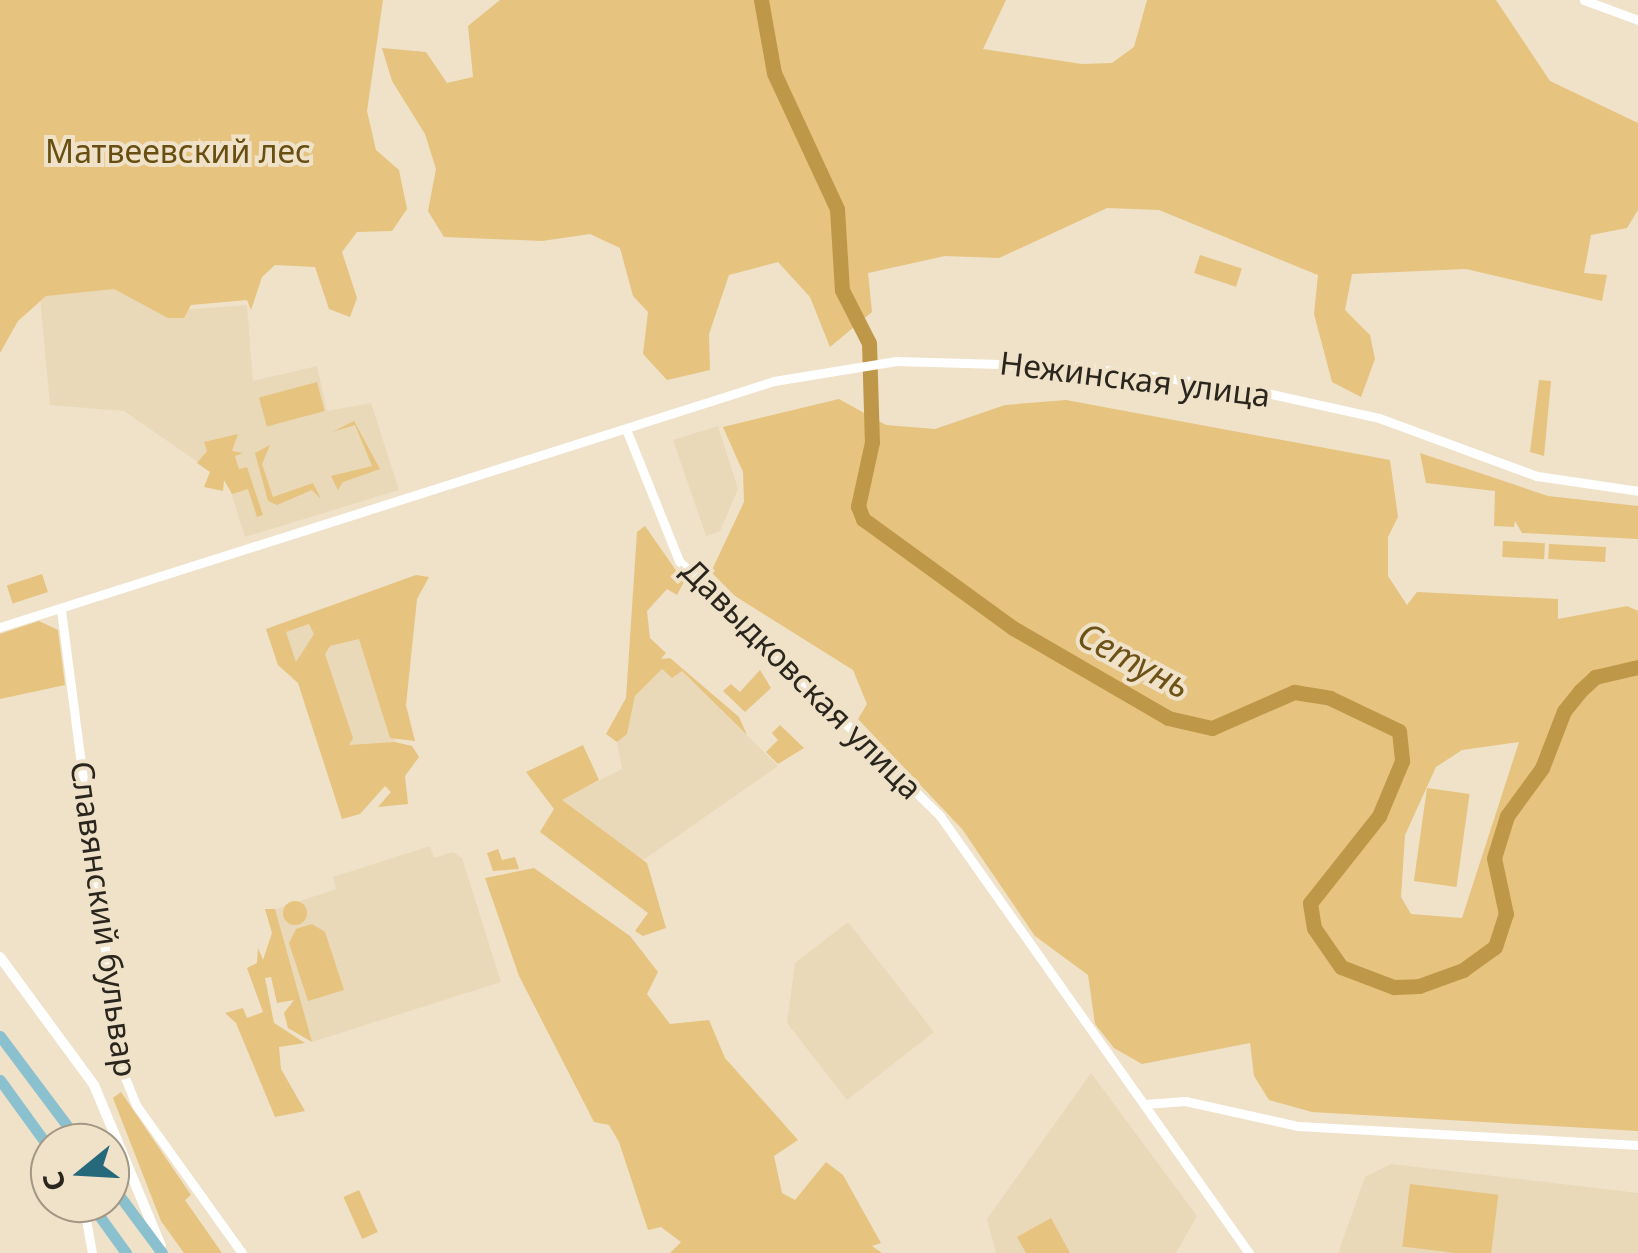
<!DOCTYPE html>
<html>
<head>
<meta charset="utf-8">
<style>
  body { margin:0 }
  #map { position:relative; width:1638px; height:1253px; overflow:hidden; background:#efe2c9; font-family:"Noto Sans",sans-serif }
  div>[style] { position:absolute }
  .built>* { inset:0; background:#ead9b9 }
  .green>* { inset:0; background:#e6c37e; transform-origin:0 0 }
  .round { border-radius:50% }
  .river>* { height:15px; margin:-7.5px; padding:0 7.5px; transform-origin:7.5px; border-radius:7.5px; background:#be9748 }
  .tertiary>* { height:9px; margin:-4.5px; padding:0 4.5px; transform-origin:4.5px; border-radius:4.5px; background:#fff }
  .secondary>* { height:10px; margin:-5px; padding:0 5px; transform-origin:5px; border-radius:5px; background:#fff }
  .primary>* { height:11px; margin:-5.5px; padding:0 5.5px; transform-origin:5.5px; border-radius:5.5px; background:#8bc1cf }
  span { translate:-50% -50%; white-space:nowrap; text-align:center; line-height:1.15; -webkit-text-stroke:8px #efe2c9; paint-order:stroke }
  .park-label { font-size:32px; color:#684e10 }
  .street-label { font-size:32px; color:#2b261d }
  .water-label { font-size:35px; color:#6d5216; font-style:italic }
  .north { position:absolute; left:30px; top:1123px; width:100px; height:100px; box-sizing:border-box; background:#efe2c9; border:2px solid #a19784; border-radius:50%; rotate:252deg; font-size:28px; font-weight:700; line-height:40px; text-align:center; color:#2b261d }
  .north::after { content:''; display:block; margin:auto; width:35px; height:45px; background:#26697b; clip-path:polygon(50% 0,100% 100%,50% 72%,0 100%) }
</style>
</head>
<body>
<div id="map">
  <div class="built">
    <div style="clip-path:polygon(131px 280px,168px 311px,247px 305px,253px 381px,317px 366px,327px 411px,371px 403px,399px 490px,245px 537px,228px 483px,124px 411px,50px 405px,39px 287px)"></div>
    <div style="clip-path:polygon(718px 426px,738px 489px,720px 531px,706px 536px,673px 440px)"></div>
    <div style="clip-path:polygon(389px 597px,387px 716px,402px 763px,336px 785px,285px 632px)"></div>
    <div style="clip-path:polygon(671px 660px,778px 766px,639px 863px,561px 800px,622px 769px,617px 742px,627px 734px,635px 696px)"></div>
    <div style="clip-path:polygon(430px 846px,434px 858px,453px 852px,462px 858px,501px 982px,312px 1042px,270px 911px,336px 889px,333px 877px)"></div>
    <div style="clip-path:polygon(848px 922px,934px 1032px,847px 1100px,787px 1023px,795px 963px)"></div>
    <div style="clip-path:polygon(1091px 1073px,1197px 1216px,1176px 1253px,996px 1253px,987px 1219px)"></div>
    <div style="clip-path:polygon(1391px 1164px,1638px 1193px,1638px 1253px,1338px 1253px,1365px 1177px)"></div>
  </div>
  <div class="green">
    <div style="clip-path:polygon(0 0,383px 0,367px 111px,376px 150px,399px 170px,407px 209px,392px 231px,357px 232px,342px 252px,357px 298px,350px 317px,329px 309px,315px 267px,275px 265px,262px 277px,251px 310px,247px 300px,191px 305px,184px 318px,168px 318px,114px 289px,46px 296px,18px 321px,0 353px)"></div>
    <div style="clip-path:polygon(500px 0,1006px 0,983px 49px,1082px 64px,1112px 63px,1134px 47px,1147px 0,1496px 0,1550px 81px,1638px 123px,1638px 210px,1627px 228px,1591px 235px,1584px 273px,1607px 275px,1602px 301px,1466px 269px,1352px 274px,1345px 310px,1370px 335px,1375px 359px,1361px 397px,1332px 382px,1314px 314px,1318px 275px,1159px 210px,1107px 208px,999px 258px,945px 256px,868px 273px,872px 312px,830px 347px,810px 297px,778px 262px,729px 275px,709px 334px,710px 370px,667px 380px,643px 354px,648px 312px,633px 296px,620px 248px,590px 234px,542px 241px,444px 237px,428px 211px,436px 169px,425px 134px,392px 81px,382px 48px,426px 52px,447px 83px,473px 77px,468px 26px)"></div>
    <div style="left:1200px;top:255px;width:44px;height:19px;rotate:18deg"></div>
    <div style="clip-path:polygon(1539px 380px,1551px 381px,1544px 456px,1530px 452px)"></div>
    <div style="left:317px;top:382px;width:30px;height:60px;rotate:75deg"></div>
    <div style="clip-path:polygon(evenodd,839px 399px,886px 425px,935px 429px,1005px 405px,1066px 400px,1390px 460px,1398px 517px,1388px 537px,1388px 576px,1407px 605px,1417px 592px,1558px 599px,1558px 619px,1627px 606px,1638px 611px,1638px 1131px,1312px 1112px,1269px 1100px,1254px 1076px,1250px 1043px,1142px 1064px,1114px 1048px,1095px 1024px,1088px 975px,1035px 936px,962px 829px,858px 719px,867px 704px,853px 670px,735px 596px,711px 572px,744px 502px,743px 472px,723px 427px,839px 399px,1519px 742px,1462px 918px,1411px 914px,1401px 897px,1405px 835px,1436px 767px,1462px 750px,1519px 742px)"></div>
    <div style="clip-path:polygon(354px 421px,380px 469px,343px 482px,338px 490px,331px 476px,372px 466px,355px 425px,332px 432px)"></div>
    <div style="clip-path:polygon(238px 434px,232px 451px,243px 453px,235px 456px,239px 469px,247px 467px,263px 515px,257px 517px,248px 489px,232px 494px,224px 480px,223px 491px,204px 487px,210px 472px,197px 463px,207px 451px,204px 442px)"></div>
    <div style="clip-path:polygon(270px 445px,262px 464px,273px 497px,313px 483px,321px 499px,312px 490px,277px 505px,268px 501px,255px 453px)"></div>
    <div style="clip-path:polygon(1420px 453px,1548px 496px,1638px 506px,1638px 539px,1522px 533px,1515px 521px,1514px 527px,1494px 526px,1495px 491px,1426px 483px)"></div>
    <div style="clip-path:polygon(645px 526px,684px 582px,677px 595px,667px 589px,647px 611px,650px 638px,666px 653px,661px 659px,670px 658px,739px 717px,747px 735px,682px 671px,672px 678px,662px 669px,635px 696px,627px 734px,617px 742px,606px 734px,626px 698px,637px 532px)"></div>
    <div style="left:1503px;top:541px;width:42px;height:16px;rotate:3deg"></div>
    <div style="left:1549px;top:544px;width:57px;height:15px;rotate:3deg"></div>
    <div style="left:42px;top:574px;width:19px;height:37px;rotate:72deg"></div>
    <div style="clip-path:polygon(evenodd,416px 575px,429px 577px,417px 599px,406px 705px,415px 741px,390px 738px,359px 639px,330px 646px,325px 654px,353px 738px,349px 745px,395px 742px,412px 746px,419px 757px,405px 776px,408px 804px,378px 807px,391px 792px,385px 786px,360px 814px,342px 819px,298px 683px,278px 665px,266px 629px,416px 575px,309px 624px,314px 634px,296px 662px,286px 632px,309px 624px)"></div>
    <div style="clip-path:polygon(39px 621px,58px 630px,65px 685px,0 699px,0 634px)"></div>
    <div style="clip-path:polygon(760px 670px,771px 688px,745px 712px,723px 691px,731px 684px,740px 692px)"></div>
    <div style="clip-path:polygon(780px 725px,804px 748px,778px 764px,766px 752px,778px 740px,772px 733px)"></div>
    <div style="clip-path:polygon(583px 745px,599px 780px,562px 800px,647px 863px,666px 928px,643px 936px,635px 931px,648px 913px,540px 832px,554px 809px,526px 772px)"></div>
    <div style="left:1427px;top:788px;width:43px;height:94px;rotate:8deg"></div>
    <div style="clip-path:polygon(498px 849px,502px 860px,515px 857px,519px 869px,493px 871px,487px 853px)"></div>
    <div style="clip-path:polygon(534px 868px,630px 936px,658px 972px,647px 994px,670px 1024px,709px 1020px,725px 1058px,798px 1140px,774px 1156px,782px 1193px,795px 1200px,826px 1162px,843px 1175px,881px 1243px,872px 1246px,882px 1253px,670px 1253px,681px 1242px,661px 1227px,648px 1230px,619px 1142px,609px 1125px,594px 1122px,519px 976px,485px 878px)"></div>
    <div class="round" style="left:283px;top:901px;width:24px;height:24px"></div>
    <div style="clip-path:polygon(265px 909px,275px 909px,312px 1042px,288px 1028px,284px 1013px,294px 1000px,277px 1003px,271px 977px,265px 978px,274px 1023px,305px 1043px,279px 1047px,281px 1069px,305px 1111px,275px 1117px,236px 1023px,225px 1013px,243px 1008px,247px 1018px,263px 1012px,247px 968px,257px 963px,258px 948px,263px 960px,272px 933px)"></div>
    <div style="clip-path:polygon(312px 924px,325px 932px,344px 990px,308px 1001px,289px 943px,296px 929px)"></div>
    <div style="clip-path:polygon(121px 1092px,191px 1195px,185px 1200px,222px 1253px,184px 1253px,161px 1221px,113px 1098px)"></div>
    <div style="left:1410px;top:1184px;width:89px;height:63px;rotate:7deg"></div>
    <div style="left:359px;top:1190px;width:46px;height:17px;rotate:66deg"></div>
    <div style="clip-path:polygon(1051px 1218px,1070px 1253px,1026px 1253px,1017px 1237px)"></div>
  </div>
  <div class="river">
    <div style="left:761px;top:0;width:74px;rotate:79.9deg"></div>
    <div style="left:774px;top:73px;width:150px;rotate:65.1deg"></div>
    <div style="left:837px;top:209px;width:81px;rotate:86.5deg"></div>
    <div style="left:842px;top:290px;width:59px;rotate:63deg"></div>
    <div style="left:869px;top:343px;width:99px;rotate:88.3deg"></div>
    <div style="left:872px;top:442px;width:66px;rotate:102.3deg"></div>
    <div style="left:858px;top:506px;width:14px;rotate:69deg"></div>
    <div style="left:863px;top:519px;width:185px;rotate:36deg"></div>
    <div style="left:1013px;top:628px;width:179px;rotate:30.1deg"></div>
    <div style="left:1168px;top:718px;width:45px;rotate:12.8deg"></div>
    <div style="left:1212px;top:728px;width:90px;rotate:-23.7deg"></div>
    <div style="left:1294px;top:692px;width:36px;rotate:9deg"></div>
    <div style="left:1330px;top:698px;width:76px;rotate:25.6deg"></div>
    <div style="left:1399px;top:731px;width:30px;rotate:84deg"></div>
    <div style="left:1402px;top:761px;width:60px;rotate:112.7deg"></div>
    <div style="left:1379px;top:816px;width:111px;rotate:128.4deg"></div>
    <div style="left:1310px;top:903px;width:25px;rotate:81deg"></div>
    <div style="left:1314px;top:928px;width:47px;rotate:55.3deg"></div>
    <div style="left:1341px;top:967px;width:57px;rotate:20.7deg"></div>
    <div style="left:1394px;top:987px;width:25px;rotate:-2deg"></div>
    <div style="left:1419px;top:986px;width:47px;rotate:-20deg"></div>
    <div style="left:1463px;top:970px;width:39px;rotate:-36deg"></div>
    <div style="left:1495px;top:947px;width:35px;rotate:-72deg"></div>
    <div style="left:1506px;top:914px;width:57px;rotate:-102.1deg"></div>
    <div style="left:1494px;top:858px;width:44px;rotate:-72.8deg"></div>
    <div style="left:1507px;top:816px;width:59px;rotate:-53.9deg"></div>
    <div style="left:1542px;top:768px;width:61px;rotate:-68.9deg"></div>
    <div style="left:1564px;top:711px;width:26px;rotate:-51deg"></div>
    <div style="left:1580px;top:691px;width:21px;rotate:-43deg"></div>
    <div style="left:1595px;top:677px;width:44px;rotate:-13.1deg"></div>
  </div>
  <div class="tertiary">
    <div style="left:1584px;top:0;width:58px;rotate:20.3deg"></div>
    <div style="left:626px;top:429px;width:142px;rotate:68.1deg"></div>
    <div style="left:679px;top:561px;width:365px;rotate:44.3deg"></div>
    <div style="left:940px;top:816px;width:535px;rotate:54.74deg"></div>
    <div style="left:61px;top:610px;width:459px;rotate:82.6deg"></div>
    <div style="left:120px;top:1065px;width:43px;rotate:68.2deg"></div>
    <div style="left:136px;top:1105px;width:182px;rotate:54.4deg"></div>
    <div style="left:0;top:627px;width:812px;rotate:-17.63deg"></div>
    <div style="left:774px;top:381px;width:124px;rotate:-9.3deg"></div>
    <div style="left:896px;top:361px;width:178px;rotate:1.6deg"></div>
    <div style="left:1074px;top:366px;width:171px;rotate:7.4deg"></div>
    <div style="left:1244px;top:388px;width:138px;rotate:12.5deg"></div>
    <div style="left:1379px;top:418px;width:168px;rotate:20.2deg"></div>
    <div style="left:1537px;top:476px;width:102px;rotate:8.4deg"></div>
    <div style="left:1145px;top:1104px;width:40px;rotate:-4.3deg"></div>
    <div style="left:1185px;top:1101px;width:116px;rotate:12.5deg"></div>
    <div style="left:1298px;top:1126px;width:341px;rotate:3.2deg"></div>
    <div style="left:83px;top:1203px;width:51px;rotate:79.8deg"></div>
  </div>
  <div class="secondary">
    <div style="left:0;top:957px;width:159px;rotate:53.7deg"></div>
    <div style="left:94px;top:1085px;width:174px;rotate:67.4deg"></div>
  </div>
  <div class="primary">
    <div style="left:0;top:1036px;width:134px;rotate:53.2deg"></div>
    <div style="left:0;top:1080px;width:85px;rotate:54.1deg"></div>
    <div style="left:110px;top:1183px;width:87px;rotate:53.4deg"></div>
    <div style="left:90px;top:1203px;width:62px;rotate:54.2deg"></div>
  </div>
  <div class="park-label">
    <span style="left:178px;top:151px">Матвеевский лес</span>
  </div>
  <div class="street-label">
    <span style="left:1135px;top:379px;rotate:7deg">Нежинская улица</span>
    <span style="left:802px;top:679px;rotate:45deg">Давыдковская улица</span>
    <span style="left:104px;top:919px;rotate:82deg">Славянский бульвар</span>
  </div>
  <div class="water-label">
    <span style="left:1134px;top:660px;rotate:28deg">Сетунь</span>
  </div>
  <div class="north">С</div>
</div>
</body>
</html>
